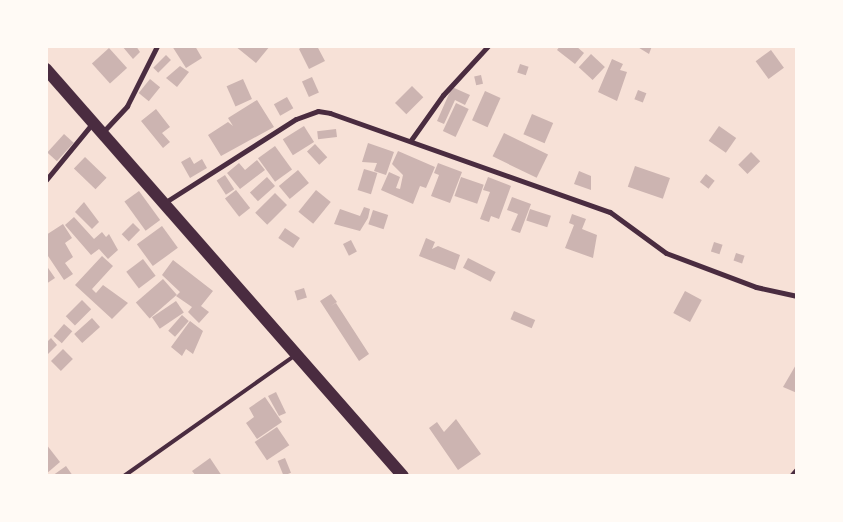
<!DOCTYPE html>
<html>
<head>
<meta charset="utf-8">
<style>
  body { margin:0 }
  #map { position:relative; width:843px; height:522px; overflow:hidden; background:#f7e1d7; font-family:"DM Sans",sans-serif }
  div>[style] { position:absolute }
  .building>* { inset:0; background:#ccb4b1; transform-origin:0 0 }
  .service>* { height:4px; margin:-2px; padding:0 2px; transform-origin:2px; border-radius:2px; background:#4a2c40 }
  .minor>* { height:5px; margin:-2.5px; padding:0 2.5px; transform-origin:2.5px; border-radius:2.5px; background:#4a2c40 }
  .primary>* { height:12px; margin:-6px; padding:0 6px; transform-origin:6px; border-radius:6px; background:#4a2c40 }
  span { translate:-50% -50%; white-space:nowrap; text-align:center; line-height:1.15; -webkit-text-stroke:5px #fffaf5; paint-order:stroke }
  .frame { position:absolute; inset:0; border:48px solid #fffaf5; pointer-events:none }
</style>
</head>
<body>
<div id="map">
  <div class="building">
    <div style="clip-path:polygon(122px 46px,136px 46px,140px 52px,133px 59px)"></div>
    <div style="clip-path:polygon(172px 46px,195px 46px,202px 58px,186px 68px)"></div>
    <div style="clip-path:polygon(235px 46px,270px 46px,256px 63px)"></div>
    <div style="clip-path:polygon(303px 46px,317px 46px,325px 61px,309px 69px,299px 49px)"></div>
    <div style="clip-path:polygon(560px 46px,576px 46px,584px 53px,575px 64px,557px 50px)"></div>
    <div style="clip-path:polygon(636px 46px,652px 46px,649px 54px)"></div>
    <div style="left:109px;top:48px;width:27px;height:23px;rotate:48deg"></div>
    <div style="left:771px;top:50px;width:22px;height:19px;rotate:54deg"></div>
    <div style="left:591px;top:54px;width:19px;height:18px;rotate:43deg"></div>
    <div style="left:166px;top:55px;width:7px;height:18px;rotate:45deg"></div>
    <div style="clip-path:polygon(612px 59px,623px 64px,620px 70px,627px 72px,617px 101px,598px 92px)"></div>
    <div style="left:520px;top:64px;width:9px;height:9px;rotate:18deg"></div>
    <div style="clip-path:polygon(180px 66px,189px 72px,177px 87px,166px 78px)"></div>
    <div style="left:481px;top:75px;width:9px;height:7px;rotate:77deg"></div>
    <div style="left:312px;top:77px;width:17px;height:11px;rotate:66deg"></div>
    <div style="left:150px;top:79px;width:13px;height:18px;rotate:39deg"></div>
    <div style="left:243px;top:79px;width:22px;height:18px;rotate:66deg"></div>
    <div style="left:412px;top:86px;width:16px;height:24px;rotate:45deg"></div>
    <div style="clip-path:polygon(452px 87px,470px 95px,465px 105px,455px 100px,444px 124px,437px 121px)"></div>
    <div style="left:638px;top:90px;width:9px;height:10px;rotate:21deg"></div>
    <div style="left:485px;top:91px;width:17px;height:32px;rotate:24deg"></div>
    <div style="left:287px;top:97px;width:13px;height:15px;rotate:61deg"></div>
    <div style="clip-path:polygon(257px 100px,274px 127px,221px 156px,208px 135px,228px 122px,233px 126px,228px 118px)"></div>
    <div style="left:456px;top:103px;width:14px;height:31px;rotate:25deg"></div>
    <div style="clip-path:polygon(156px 109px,170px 127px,162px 133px,170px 142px,163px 148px,141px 121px)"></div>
    <div style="left:532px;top:114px;width:23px;height:22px;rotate:23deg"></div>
    <div style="left:304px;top:126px;width:19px;height:25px;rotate:58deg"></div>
    <div style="left:719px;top:126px;width:21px;height:18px;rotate:35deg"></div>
    <div style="left:336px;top:129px;width:8px;height:19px;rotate:83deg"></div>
    <div style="left:504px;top:133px;width:49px;height:26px;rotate:26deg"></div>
    <div style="left:64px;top:134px;width:13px;height:25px;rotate:42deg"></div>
    <div style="clip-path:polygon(368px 143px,394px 152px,386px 175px,374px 171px,377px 163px,362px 162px)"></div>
    <div style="left:315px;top:144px;width:18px;height:11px;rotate:47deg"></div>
    <div style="left:275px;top:146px;width:29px;height:21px;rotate:54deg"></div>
    <div style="clip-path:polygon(398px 151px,435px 167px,426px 188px,420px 186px,413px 204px,381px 190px,389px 172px,400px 177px,396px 188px,400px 189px,403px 175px,392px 164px)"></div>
    <div style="left:751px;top:152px;width:13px;height:18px;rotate:45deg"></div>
    <div style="left:85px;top:157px;width:30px;height:16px;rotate:44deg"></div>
    <div style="clip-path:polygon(190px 157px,194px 164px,202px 159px,207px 168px,190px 178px,181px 162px)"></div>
    <div style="clip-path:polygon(257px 160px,265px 170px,240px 189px,227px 173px,239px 163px,245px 170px)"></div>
    <div style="clip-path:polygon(438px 163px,462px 172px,450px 203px,431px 196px,439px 175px,434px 173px)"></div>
    <div style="left:635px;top:166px;width:37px;height:22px;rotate:19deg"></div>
    <div style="left:364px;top:169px;width:14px;height:22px;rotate:17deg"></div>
    <div style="left:298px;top:170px;width:17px;height:25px;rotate:50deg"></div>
    <div style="clip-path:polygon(579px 171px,591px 176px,591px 190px,574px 184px)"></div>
    <div style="left:706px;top:174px;width:11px;height:10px;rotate:38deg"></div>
    <div style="left:225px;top:175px;width:17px;height:10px;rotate:57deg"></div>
    <div style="left:267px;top:177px;width:12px;height:23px;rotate:48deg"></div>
    <div style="left:461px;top:177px;width:24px;height:20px;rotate:19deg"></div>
    <div style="clip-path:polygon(488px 177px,511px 186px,499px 219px,491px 216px,489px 222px,480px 219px,490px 192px,483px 190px)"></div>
    <div style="left:236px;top:190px;width:23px;height:14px;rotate:52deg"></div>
    <div style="left:316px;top:190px;width:19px;height:28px;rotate:39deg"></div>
    <div style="left:139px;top:191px;width:36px;height:18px;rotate:54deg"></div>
    <div style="left:275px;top:193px;width:17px;height:28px;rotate:45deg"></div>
    <div style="clip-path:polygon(512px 197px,531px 204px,520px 233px,511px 230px,518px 214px,507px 210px)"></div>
    <div style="clip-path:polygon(84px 202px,99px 222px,92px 229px,75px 212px)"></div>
    <div style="clip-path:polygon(364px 207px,370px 209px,368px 218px,360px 231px,334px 224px,340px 209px,360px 216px)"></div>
    <div style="left:530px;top:209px;width:22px;height:12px;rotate:18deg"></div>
    <div style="left:373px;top:210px;width:16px;height:15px;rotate:18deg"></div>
    <div style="clip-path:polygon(572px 214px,586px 219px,582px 229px,597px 235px,593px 258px,565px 248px,574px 225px,569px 223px)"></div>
    <div style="clip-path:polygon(74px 217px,94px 239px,102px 232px,106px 237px,109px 234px,118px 250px,108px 259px,99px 249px,91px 255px,65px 225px)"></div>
    <div style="left:133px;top:223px;width:10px;height:16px;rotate:45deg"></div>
    <div style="clip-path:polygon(63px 224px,72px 238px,65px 243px,73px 257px,65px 263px,73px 274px,64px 280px,46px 253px,46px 235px)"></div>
    <div style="left:162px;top:226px;width:27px;height:31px;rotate:54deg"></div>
    <div style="left:285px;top:228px;width:18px;height:12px;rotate:34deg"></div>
    <div style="clip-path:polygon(426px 238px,435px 242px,432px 249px,438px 246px,460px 255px,455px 270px,419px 256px)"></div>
    <div style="left:351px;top:240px;width:13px;height:9px;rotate:63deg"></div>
    <div style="left:714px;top:242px;width:9px;height:10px;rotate:18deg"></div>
    <div style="left:736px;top:253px;width:9px;height:8px;rotate:18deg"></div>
    <div style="clip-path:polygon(102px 256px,113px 266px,92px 289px,96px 293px,103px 285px,128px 303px,112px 319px,75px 285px)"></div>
    <div style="left:468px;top:258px;width:31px;height:11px;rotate:27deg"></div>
    <div style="left:143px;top:259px;width:21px;height:21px;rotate:53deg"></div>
    <div style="clip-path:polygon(173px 260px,213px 291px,201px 306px,209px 312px,199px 323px,188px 312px,192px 307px,176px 296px,180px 292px,162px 275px)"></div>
    <div style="clip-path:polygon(46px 265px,55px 278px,46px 284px)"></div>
    <div style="left:163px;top:279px;width:21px;height:36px;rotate:49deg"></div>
    <div style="left:304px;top:288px;width:10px;height:10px;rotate:73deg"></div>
    <div style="left:685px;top:291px;width:19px;height:25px;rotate:28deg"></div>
    <div style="clip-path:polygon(331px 294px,337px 302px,331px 306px,336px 303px,369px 354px,359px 361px,320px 301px)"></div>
    <div style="left:82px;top:300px;width:13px;height:23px;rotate:45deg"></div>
    <div style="left:176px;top:301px;width:14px;height:29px;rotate:56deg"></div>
    <div style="left:514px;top:311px;width:23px;height:9px;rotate:23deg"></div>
    <div style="left:182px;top:315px;width:9px;height:21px;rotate:41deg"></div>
    <div style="left:92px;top:318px;width:12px;height:24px;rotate:48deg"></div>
    <div style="clip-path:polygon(190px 321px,203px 331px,193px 354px,186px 349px,182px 356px,171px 347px)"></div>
    <div style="left:64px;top:324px;width:11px;height:16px;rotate:41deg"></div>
    <div style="clip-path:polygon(51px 338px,57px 345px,46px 356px,46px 343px)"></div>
    <div style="left:63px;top:349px;width:14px;height:17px;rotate:45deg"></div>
    <div style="clip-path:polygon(797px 363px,797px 393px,783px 387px)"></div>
    <div style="clip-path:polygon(276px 392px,286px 413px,279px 416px,268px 396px)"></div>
    <div style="clip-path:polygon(265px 397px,282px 422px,257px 439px,246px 423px,254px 417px,249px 408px)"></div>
    <div style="clip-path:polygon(456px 419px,481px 454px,458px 470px,429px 428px,437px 422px,444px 432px)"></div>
    <div style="left:277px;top:427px;width:22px;height:27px;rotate:56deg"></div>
    <div style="clip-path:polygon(46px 444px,60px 462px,46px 474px)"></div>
    <div style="clip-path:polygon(210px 458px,222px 476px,196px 476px,192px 471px)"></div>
    <div style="left:285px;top:458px;width:16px;height:8px;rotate:68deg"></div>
    <div style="clip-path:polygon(66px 466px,73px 476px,52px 476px)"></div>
  </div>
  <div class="service">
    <div style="left:124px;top:476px;width:208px;rotate:-35.2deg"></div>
  </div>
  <div class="minor">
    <div style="left:102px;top:133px;width:37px;rotate:-47deg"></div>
    <div style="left:127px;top:106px;width:67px;rotate:-63.4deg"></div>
    <div style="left:411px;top:140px;width:55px;rotate:-54.6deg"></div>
    <div style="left:443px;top:95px;width:67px;rotate:-47.4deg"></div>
    <div style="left:46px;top:180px;width:71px;rotate:-50.7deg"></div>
    <div style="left:164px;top:203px;width:156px;rotate:-32.5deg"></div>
    <div style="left:296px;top:119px;width:23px;rotate:-20deg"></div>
    <div style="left:318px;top:111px;width:12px;rotate:9deg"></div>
    <div style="left:330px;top:113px;width:297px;rotate:19.5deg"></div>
    <div style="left:610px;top:212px;width:69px;rotate:36.2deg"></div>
    <div style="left:666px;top:253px;width:96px;rotate:20.7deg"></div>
    <div style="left:756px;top:287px;width:42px;rotate:12.4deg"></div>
    <div style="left:791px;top:476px;width:9px;rotate:-49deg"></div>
  </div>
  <div class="primary">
    <div style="left:46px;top:69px;width:541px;rotate:48.74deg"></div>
  </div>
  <div class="frame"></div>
</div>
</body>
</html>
